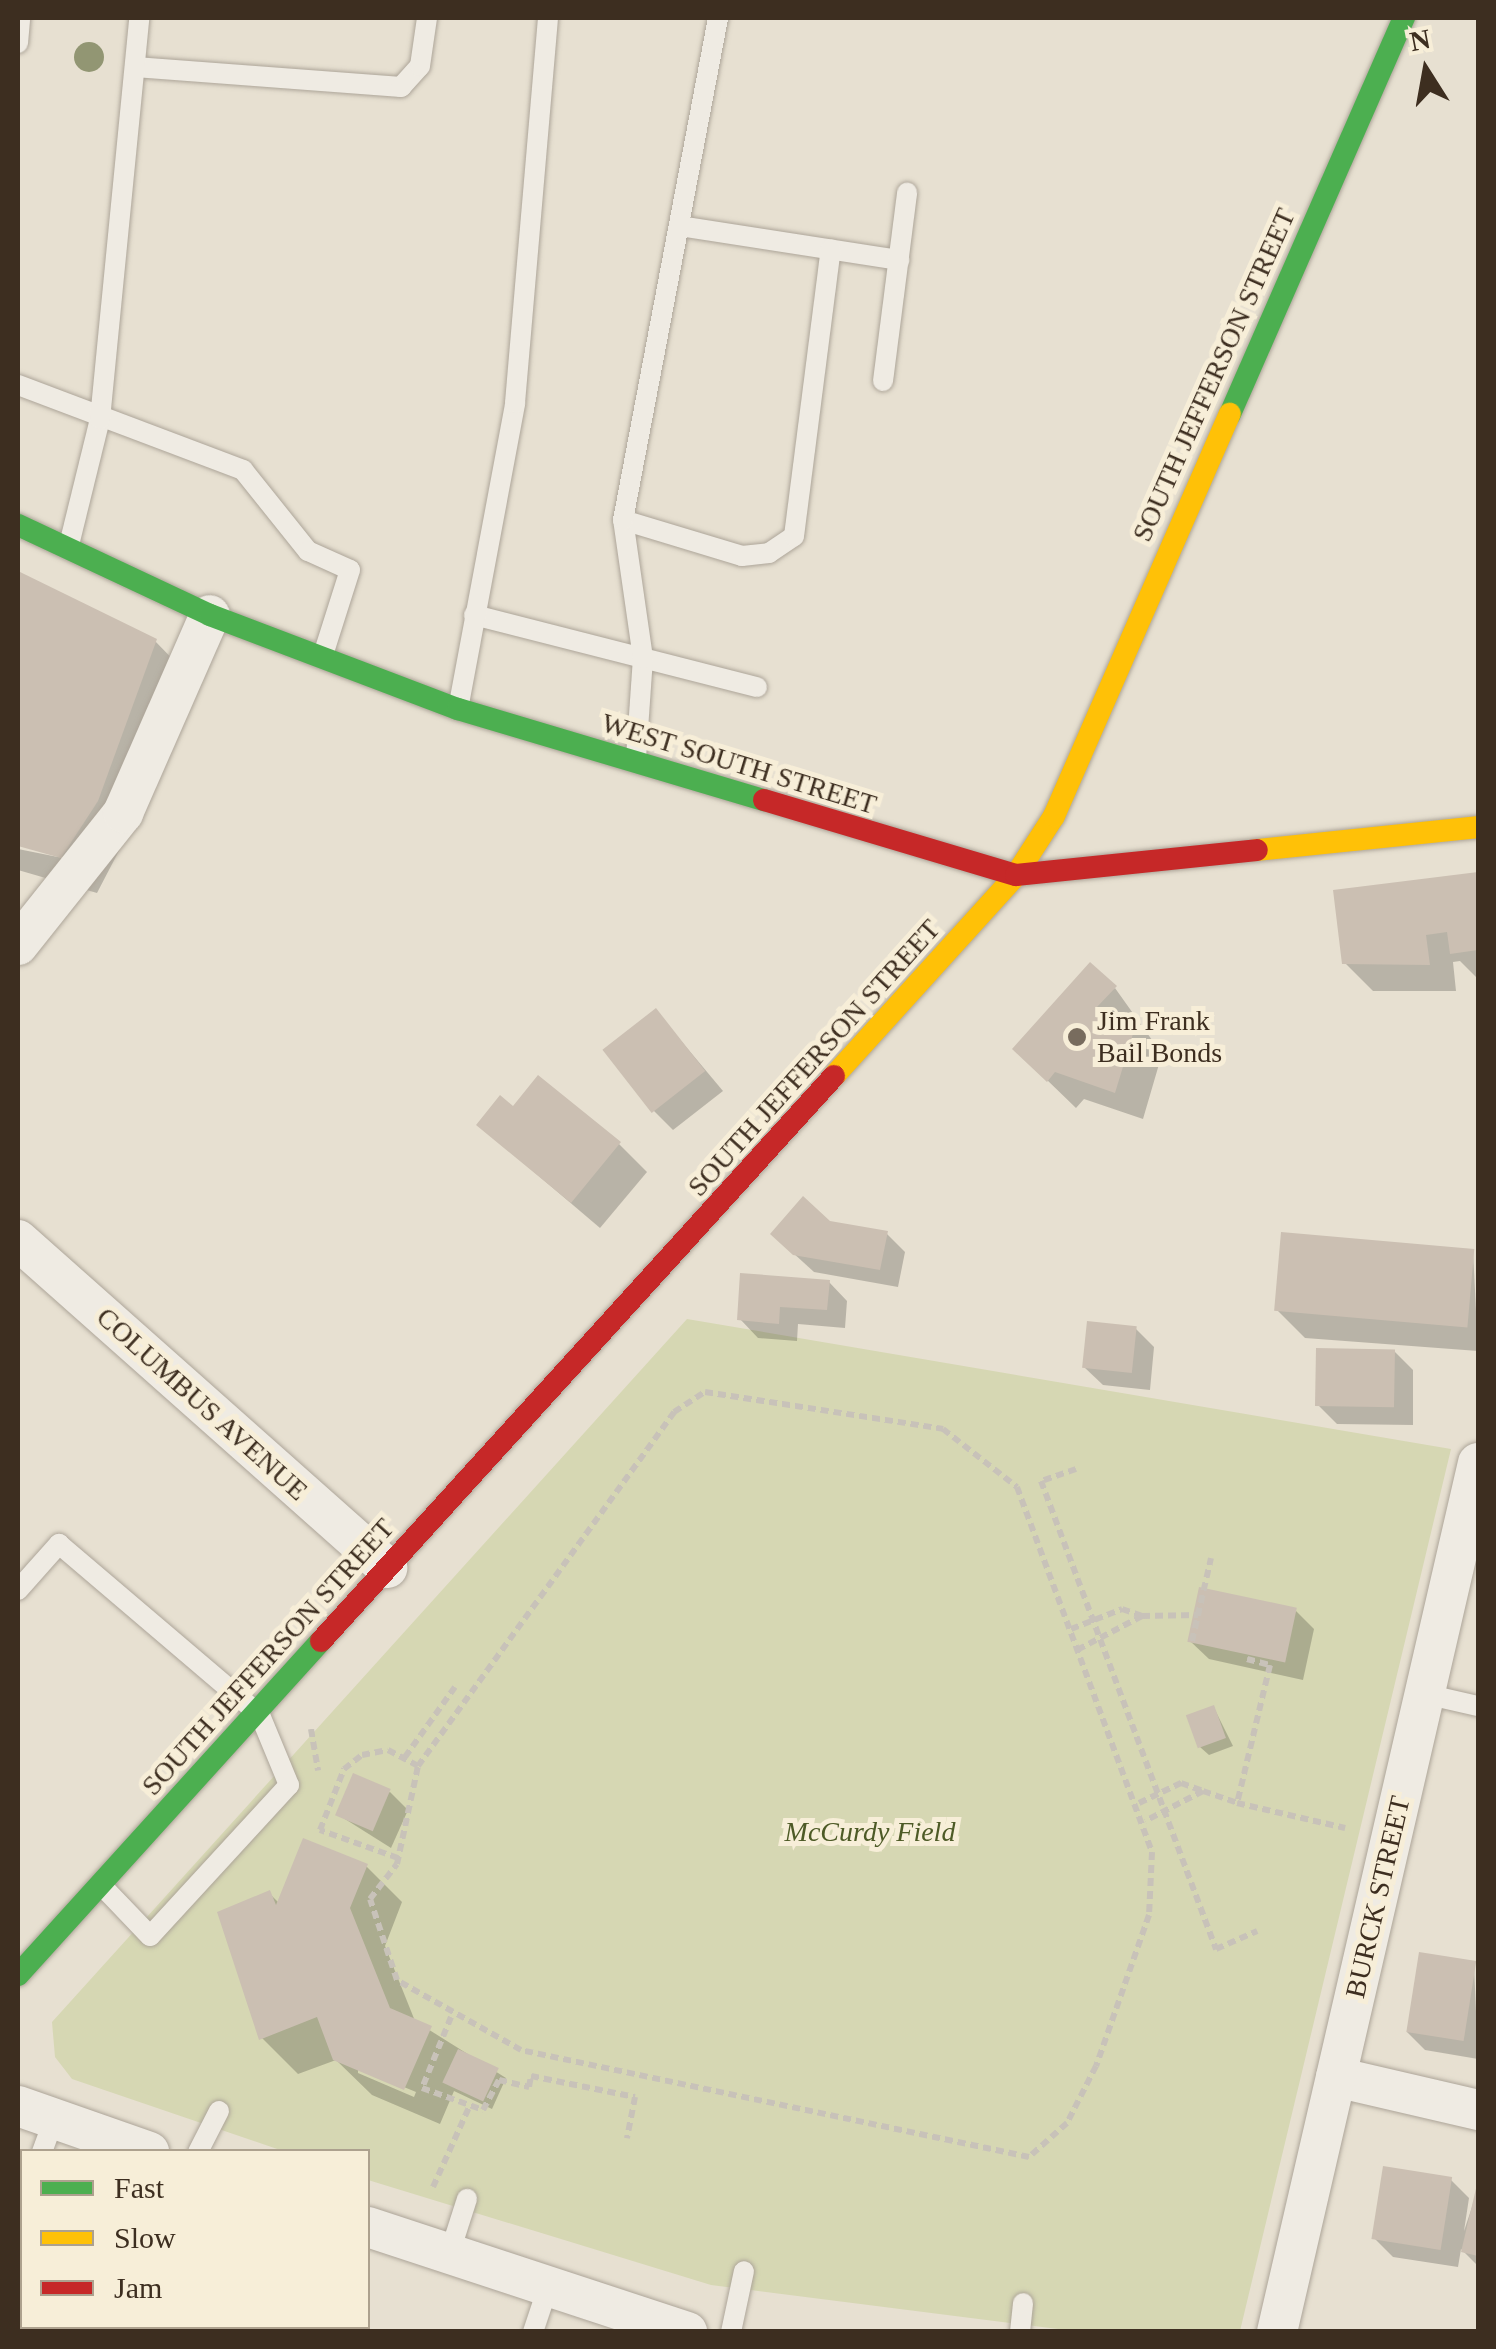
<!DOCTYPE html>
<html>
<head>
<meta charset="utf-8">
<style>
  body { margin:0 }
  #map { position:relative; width:1496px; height:2349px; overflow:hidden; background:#e7e0d1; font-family:"Times New Roman",serif }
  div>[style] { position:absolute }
  .green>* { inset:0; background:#d6d7b3 }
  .shadow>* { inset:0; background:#0003 }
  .building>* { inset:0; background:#cbbfb2; transform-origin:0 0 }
  .path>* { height:6px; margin-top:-3px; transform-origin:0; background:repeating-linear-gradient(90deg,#c8c2b9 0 8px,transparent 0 13px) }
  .roads { filter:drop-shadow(0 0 2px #ada599) drop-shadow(0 0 2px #ada599) }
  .lane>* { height:20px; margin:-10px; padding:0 10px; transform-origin:10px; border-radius:10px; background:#efebe3 }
  .street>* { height:40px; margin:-20px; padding:0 20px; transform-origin:20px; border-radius:20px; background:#efebe3 }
  .fast>* { height:22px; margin:-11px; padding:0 11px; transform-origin:11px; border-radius:11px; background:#4caf50 }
  .slow>* { height:22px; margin:-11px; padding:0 11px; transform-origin:11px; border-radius:11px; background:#ffc107 }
  .jam>* { height:22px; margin:-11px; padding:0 11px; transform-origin:11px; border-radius:11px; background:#c62828 }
  .trees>* { width:30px; height:30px; margin:-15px; border-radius:50%; background:#929673 }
  .dots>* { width:28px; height:28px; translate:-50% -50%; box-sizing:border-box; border:5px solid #f7eed8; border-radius:50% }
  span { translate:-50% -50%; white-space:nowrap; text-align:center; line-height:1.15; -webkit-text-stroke:10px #f7eed8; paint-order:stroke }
  .street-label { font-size:28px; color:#3d2e20 }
  .poi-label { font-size:28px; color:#3d2e20 }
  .left { translate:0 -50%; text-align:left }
  .park-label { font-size:28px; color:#4d5a26; font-style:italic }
  .frame { position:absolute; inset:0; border:20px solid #3d2e20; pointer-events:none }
  .legend { position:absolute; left:20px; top:2149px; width:350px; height:180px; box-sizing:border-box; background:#f7eed8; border:2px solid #ada18e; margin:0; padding:12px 18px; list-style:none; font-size:30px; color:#3d2e20 }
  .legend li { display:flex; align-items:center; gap:20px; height:50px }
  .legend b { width:50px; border:2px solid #ada18e }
  .north { position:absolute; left:1376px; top:20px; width:100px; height:100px; -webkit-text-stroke:8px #f7eed8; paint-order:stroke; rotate:349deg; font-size:28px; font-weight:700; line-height:40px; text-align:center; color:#3d2e20 }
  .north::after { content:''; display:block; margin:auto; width:35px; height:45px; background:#3d2e20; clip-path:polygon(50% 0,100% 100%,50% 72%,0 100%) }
</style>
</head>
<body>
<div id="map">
  <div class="green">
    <div style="clip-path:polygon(687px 1319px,1451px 1449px,1240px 2331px,1074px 2331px,711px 2285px,368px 2180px,368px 2152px,283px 2151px,72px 2079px,55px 2057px,52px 2022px)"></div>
  </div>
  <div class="shadow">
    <div style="clip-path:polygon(18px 574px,155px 641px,191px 678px,162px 768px,97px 893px,18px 870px,18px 849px,73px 860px,18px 843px)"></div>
    <div style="clip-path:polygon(1478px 875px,1478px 979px,1460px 961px,1453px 962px,1456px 991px,1373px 991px,1345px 963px,1336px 892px)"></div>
    <div style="clip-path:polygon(1115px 988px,1162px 1054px,1143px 1119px,1084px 1099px,1076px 1108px,1015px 1049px)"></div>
    <div style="clip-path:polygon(656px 1011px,723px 1091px,673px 1130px,654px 1111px)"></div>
    <div style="clip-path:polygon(513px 1110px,619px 1144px,647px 1172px,600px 1228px,479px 1125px)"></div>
    <div style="clip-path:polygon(829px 1223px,886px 1233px,905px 1252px,898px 1287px,814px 1272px,792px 1252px)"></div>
    <div style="clip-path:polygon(1473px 1250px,1478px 1351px,1305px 1338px,1277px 1310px)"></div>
    <div style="clip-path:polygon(829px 1282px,847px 1301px,845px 1328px,798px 1324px,797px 1341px,758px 1338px,740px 1319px)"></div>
    <div style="clip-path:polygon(1135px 1328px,1154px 1347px,1150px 1390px,1103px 1385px,1084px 1367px)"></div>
    <div style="clip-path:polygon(1394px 1351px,1413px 1370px,1413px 1425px,1337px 1424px,1318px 1405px)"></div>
    <div style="clip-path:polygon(1296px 1611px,1314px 1629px,1303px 1680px,1209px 1659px,1190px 1641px)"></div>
    <div style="clip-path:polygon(1214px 1708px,1233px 1746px,1209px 1755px,1200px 1747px)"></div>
    <div style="clip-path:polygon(390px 1792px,408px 1810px,391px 1848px,337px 1814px)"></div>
    <div style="clip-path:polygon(evenodd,366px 1866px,402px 1902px,385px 1946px,415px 2021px,506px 2078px,492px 2109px,454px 2091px,440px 2124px,372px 2095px,336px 2060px,298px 2074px,262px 2038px,269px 1893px,279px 1903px,366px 1866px,358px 2068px,416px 2092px,414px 2097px,358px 2073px,358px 2068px)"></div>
    <div style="clip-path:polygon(1474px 1964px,1478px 2059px,1425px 2050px,1407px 2032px)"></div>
    <div style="clip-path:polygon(1450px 2179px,1469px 2198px,1464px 2231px,1478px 2189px,1478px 2266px,1461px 2249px,1458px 2267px,1393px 2257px,1374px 2238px)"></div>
    <div style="clip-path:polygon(18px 2253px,22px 2326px,369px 2328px,18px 2332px)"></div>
  </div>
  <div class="building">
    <div style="clip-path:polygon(18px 571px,157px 639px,98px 801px,61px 858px,18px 846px)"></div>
    <div style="clip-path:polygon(1478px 872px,1478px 950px,1450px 954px,1447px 932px,1426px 935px,1430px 965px,1342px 964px,1333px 890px)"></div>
    <div style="clip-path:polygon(1090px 962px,1117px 986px,1097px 1007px,1136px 1024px,1115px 1093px,1055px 1072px,1047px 1082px,1012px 1049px)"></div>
    <div style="left:656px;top:1008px;width:80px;height:68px;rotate:52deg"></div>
    <div style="clip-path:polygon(538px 1075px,621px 1142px,571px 1203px,476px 1125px,500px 1095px,513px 1106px)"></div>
    <div style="clip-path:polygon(803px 1196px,830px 1221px,888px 1231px,880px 1270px,793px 1255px,770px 1234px)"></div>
    <div style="left:1281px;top:1232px;width:194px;height:79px;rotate:5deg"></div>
    <div style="clip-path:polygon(740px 1273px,830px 1280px,827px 1310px,780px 1307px,779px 1324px,737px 1320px)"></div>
    <div style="left:1087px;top:1321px;width:50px;height:47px;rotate:6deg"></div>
    <div style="left:1316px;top:1348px;width:79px;height:58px;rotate:1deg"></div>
    <div style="left:1199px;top:1587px;width:100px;height:56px;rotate:12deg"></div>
    <div style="left:1214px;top:1705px;width:35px;height:30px;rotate:70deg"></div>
    <div style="left:353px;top:1773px;width:41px;height:46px;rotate:23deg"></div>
    <div style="clip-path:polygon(303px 1838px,368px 1864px,350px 1908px,390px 2008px,432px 2026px,404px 2090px,333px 2060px,317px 2017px,259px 2040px,217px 1912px,270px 1890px,276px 1905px)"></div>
    <div style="left:1419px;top:1952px;width:58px;height:81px;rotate:9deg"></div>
    <div style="left:458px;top:2049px;width:45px;height:37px;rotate:25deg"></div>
    <div style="left:1383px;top:2166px;width:70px;height:74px;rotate:9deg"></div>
    <div style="clip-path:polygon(1478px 2180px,1478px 2256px,1461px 2252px)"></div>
    <div style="clip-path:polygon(18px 2250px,22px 2326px,45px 2332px,18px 2332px)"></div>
    <div style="clip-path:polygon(79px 2326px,359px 2326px,77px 2332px)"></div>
  </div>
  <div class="path">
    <div style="left:705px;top:1392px;width:241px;rotate:8.8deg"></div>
    <div style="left:943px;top:1429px;width:94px;rotate:38.1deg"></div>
    <div style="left:1017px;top:1487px;width:389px;rotate:69.7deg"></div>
    <div style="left:1152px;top:1852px;width:63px;rotate:92.7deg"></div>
    <div style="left:1149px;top:1915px;width:160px;rotate:109.3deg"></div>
    <div style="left:1096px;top:2066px;width:64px;rotate:117deg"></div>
    <div style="left:1067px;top:2123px;width:51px;rotate:138.2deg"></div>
    <div style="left:1029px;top:2157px;width:519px;rotate:-168.11deg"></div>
    <div style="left:521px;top:2050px;width:142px;rotate:-150.6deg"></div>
    <div style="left:397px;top:1980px;width:85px;rotate:-108.4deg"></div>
    <div style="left:370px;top:1899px;width:44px;rotate:-52.4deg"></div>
    <div style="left:397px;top:1864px;width:100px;rotate:-77.9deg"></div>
    <div style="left:418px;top:1766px;width:437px;rotate:-54.1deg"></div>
    <div style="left:674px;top:1412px;width:37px;rotate:-33deg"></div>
    <div style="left:1076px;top:1469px;width:37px;rotate:161deg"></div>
    <div style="left:1041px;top:1481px;width:500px;rotate:69.5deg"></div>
    <div style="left:1216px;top:1949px;width:45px;rotate:-23.7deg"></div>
    <div style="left:1142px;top:1616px;width:56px;rotate:-1deg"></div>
    <div style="left:1071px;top:1629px;width:55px;rotate:-21.4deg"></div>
    <div style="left:1122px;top:1609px;width:21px;rotate:19deg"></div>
    <div style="left:1142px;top:1616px;width:71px;rotate:152.4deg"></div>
    <div style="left:1192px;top:1641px;width:85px;rotate:-77.1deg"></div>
    <div style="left:1247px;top:1659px;width:24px;rotate:15deg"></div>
    <div style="left:1270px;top:1665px;width:142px;rotate:103.4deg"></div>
    <div style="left:1237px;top:1803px;width:111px;rotate:13deg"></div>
    <div style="left:311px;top:1729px;width:42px;rotate:80.3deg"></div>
    <div style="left:405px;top:1757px;width:86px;rotate:-54.5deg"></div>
    <div style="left:1203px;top:1791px;width:36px;rotate:19deg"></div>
    <div style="left:1139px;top:1803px;width:47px;rotate:-25.5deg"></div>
    <div style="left:1181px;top:1783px;width:23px;rotate:20deg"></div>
    <div style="left:1203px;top:1791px;width:65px;rotate:152.7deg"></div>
    <div style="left:398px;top:1858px;width:83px;rotate:-160.3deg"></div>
    <div style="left:320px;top:1830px;width:66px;rotate:-68.5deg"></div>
    <div style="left:344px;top:1769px;width:23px;rotate:-38deg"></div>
    <div style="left:362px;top:1755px;width:26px;rotate:-11deg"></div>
    <div style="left:388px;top:1750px;width:34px;rotate:28deg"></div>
    <div style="left:451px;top:2017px;width:77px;rotate:112.2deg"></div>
    <div style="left:422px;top:2088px;width:65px;rotate:19.8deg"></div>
    <div style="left:483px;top:2110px;width:34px;rotate:-62deg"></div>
    <div style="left:499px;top:2080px;width:31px;rotate:13deg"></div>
    <div style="left:529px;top:2087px;width:11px;rotate:-80deg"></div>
    <div style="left:531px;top:2076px;width:106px;rotate:11.4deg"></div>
    <div style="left:635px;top:2097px;width:42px;rotate:101deg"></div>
    <div style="left:433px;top:2187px;width:90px;rotate:-65.7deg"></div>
  </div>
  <div class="roads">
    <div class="lane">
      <div style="left:18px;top:43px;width:25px;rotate:-85deg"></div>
      <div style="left:135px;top:67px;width:267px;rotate:4.3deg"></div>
      <div style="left:401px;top:87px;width:28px;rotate:-48deg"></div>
      <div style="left:420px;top:66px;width:49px;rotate:-81.7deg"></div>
      <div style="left:679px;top:226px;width:223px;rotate:8.8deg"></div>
      <div style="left:883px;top:381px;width:190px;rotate:-82.7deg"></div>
      <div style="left:18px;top:385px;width:241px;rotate:20.7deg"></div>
      <div style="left:243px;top:470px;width:104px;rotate:51.3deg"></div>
      <div style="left:308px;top:551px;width:46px;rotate:24.3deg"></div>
      <div style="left:350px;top:570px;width:89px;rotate:107.6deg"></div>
      <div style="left:623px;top:520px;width:124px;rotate:16.8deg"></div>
      <div style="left:742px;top:556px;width:27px;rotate:-6deg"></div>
      <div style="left:769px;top:553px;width:30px;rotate:-34deg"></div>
      <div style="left:794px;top:536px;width:289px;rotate:-82.7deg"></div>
      <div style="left:69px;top:545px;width:130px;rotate:-76.2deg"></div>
      <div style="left:100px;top:419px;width:403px;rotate:-84.4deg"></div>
      <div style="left:474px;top:615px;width:292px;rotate:14.3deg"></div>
      <div style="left:458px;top:709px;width:311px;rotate:-79.4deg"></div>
      <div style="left:515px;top:403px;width:386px;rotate:-85.1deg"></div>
      <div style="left:636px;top:758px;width:100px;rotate:-86deg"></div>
      <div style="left:643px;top:658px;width:139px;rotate:-98.2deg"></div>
      <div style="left:623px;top:520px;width:511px;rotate:-79.28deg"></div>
      <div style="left:18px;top:1590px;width:62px;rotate:-48.3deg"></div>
      <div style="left:59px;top:1544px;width:264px;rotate:40.4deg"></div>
      <div style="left:260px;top:1715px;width:76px;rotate:67.5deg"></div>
      <div style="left:289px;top:1785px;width:205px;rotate:132.6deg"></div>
      <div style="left:150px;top:1936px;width:68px;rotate:-133.8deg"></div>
      <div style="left:1425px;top:1694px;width:54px;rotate:12.8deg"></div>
      <div style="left:42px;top:2152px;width:35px;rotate:-70deg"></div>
      <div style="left:198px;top:2152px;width:46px;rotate:-62.9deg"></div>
      <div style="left:18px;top:2210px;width:13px;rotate:-72deg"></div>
      <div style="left:449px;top:2255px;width:59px;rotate:-72.2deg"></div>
      <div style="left:533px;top:2332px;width:44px;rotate:-71.6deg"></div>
      <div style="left:731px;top:2332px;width:62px;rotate:-78deg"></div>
      <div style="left:1020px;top:2332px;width:29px;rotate:-84deg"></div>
    </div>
    <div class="street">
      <div style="left:18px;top:945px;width:169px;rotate:-51.5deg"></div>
      <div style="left:123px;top:813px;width:216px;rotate:-66.3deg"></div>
      <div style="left:18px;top:1240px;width:494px;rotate:41.6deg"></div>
      <div style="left:1336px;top:2077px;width:146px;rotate:13.1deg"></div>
      <div style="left:18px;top:2106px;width:139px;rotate:19.3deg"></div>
      <div style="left:368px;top:2227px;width:336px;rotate:18.2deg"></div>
      <div style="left:1277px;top:2332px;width:892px;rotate:-76.98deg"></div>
    </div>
    <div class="fast">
      <div style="left:1230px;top:414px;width:433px;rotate:-66.3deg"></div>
      <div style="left:18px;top:525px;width:212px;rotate:25.1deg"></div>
      <div style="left:210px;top:615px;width:265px;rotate:20.8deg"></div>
      <div style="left:458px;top:709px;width:319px;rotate:16.6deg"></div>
      <div style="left:18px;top:1975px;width:451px;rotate:-47.8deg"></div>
    </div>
    <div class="slow">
      <div style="left:1257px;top:850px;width:222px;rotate:-5.9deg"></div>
      <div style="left:834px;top:1076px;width:271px;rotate:-47.8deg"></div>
      <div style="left:1016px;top:875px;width:70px;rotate:-57.2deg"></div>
      <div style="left:1054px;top:816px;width:439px;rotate:-66.4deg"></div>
    </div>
    <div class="jam">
      <div style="left:764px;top:800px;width:263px;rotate:16.6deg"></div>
      <div style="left:1016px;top:875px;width:242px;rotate:-5.9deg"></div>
      <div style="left:321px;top:1641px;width:763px;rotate:-47.76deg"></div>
    </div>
  </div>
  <div class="trees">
    <div style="left:89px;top:57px"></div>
  </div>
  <div class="dots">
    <div style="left:1077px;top:1037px;background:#786c5e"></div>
  </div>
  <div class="street-label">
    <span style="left:1214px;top:375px;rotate:-66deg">SOUTH JEFFERSON STREET</span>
    <span style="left:739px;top:764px;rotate:17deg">WEST SOUTH STREET</span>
    <span style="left:814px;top:1058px;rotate:-48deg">SOUTH JEFFERSON STREET</span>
    <span style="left:202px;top:1404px;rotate:42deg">COLUMBUS AVENUE</span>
    <span style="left:268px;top:1657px;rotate:-48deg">SOUTH JEFFERSON STREET</span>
    <span style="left:1378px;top:1897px;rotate:-77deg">BURCK STREET</span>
  </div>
  <div class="poi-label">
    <span class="left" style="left:1097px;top:1037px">Jim Frank<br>Bail Bonds</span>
  </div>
  <div class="park-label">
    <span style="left:870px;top:1832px">McCurdy Field</span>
  </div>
  <div class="frame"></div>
  <ul class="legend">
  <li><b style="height:12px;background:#4caf50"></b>Fast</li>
  <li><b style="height:12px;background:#ffc107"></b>Slow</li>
  <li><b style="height:12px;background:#c62828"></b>Jam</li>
  </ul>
  <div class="north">N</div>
</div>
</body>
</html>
